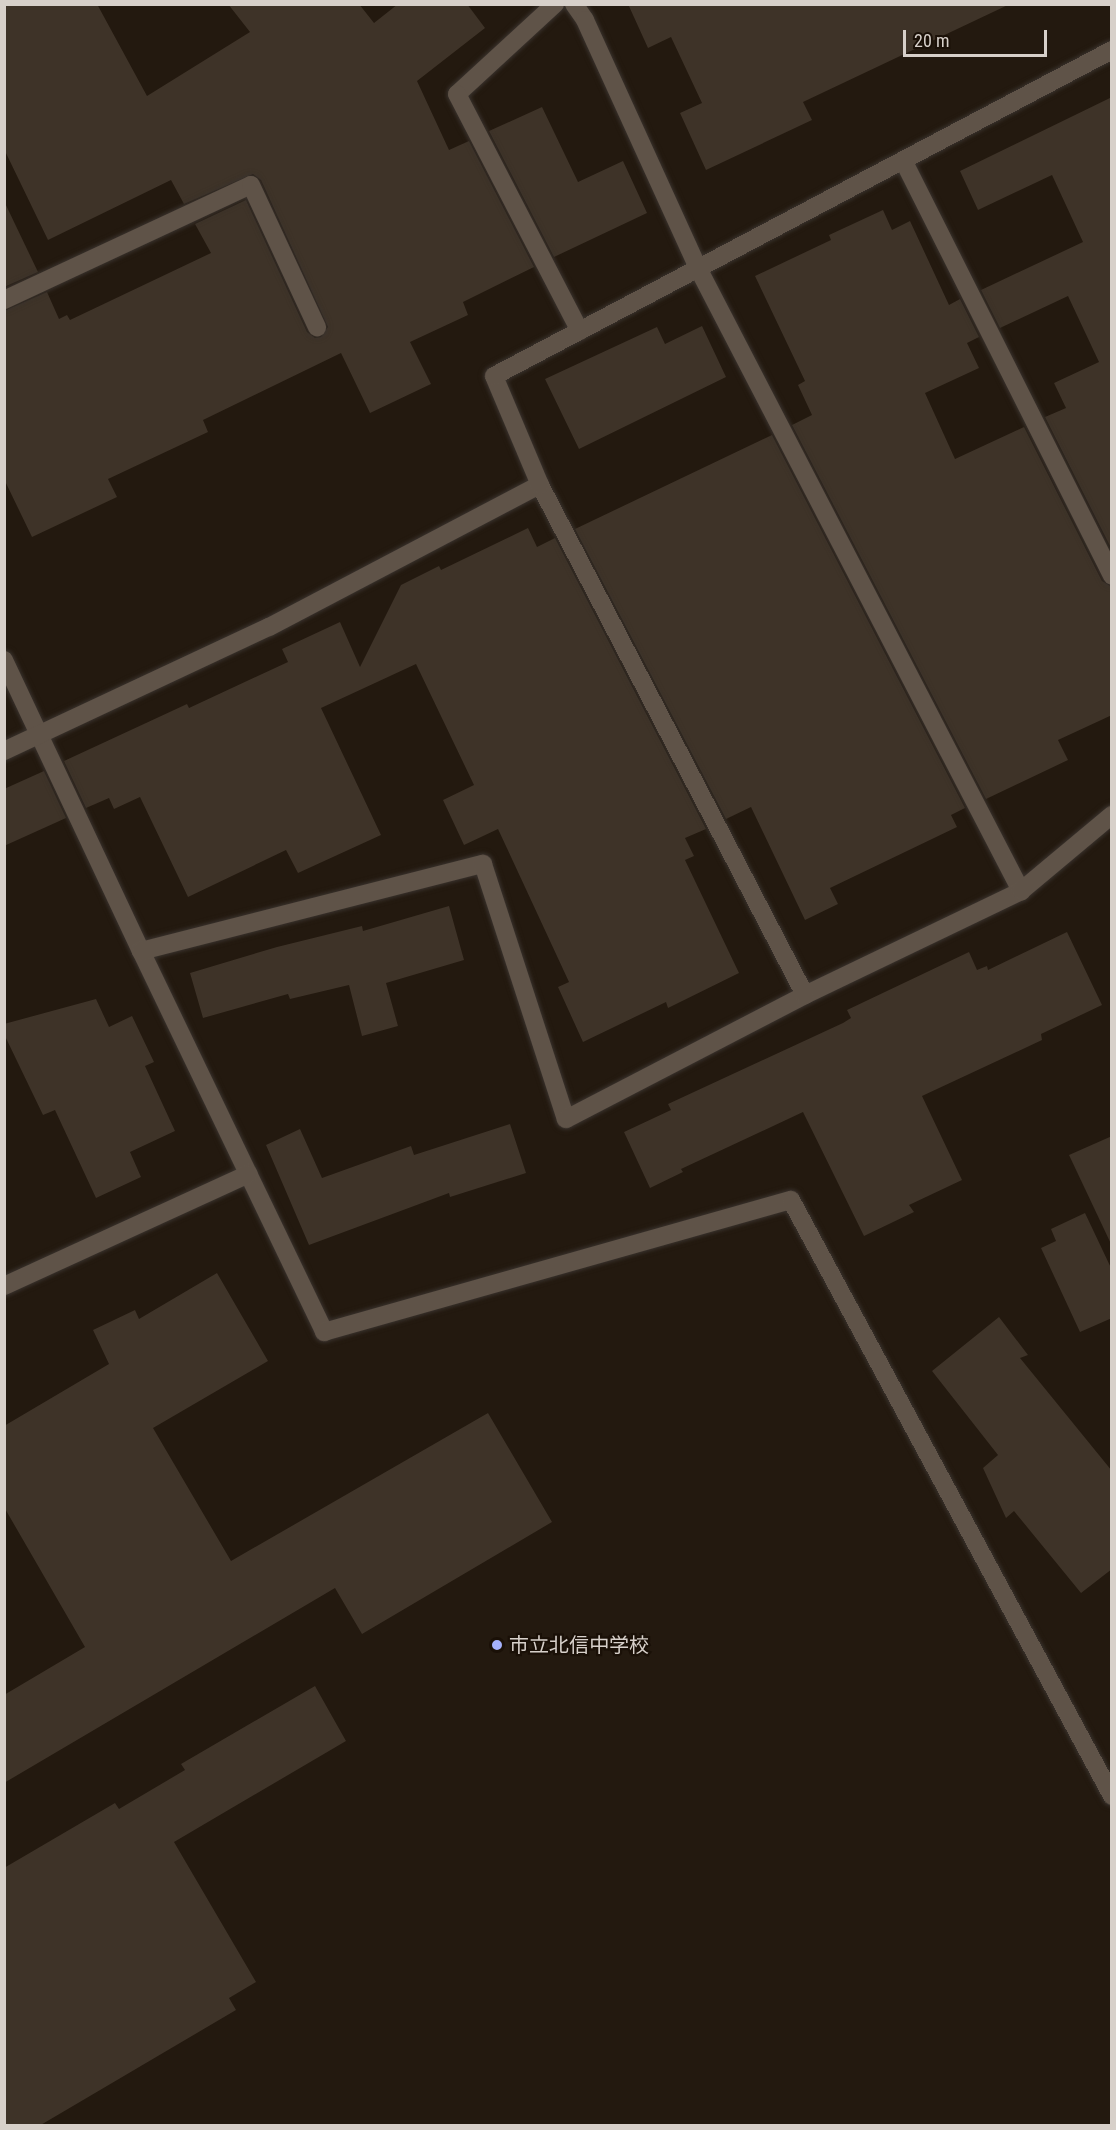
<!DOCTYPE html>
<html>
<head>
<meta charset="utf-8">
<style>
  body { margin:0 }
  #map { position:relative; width:1116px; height:2130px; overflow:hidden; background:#23190f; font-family:"Roboto Condensed","Noto Sans JP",sans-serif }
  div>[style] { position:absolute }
  .building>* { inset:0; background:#3e3328 }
  .roads { filter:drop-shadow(0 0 2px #39322d) drop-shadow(0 0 2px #39322d) }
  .street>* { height:18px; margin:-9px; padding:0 9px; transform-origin:9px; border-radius:9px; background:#5f5348 }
  .dots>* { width:16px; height:16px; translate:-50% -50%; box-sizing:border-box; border:3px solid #1a1007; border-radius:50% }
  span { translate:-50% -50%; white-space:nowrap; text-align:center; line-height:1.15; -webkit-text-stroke:4.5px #1a1007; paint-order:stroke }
  .poi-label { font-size:20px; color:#d7d0ca }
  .left { translate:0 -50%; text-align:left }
  .frame { position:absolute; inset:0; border:6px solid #d7d0ca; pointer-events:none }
  .scale { position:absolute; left:903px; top:30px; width:144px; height:27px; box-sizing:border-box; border:3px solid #d7d0ca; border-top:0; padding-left:8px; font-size:18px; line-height:21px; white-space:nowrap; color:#d7d0ca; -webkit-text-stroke:4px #1a1007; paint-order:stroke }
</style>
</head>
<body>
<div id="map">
  <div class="building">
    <div style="clip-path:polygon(4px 4px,97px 4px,147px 96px,250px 32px,228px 4px,359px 4px,374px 23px,398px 4px,467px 4px,485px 28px,417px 81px,449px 150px,469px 141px,534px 267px,463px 302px,468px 315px,410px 342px,431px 384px,370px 413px,341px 353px,203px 420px,208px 432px,108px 479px,117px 497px,32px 537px,4px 479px,4px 311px,47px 292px,59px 319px,67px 315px,70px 320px,211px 253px,195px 224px,246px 200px,307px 332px,315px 338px,321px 337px,328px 327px,261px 180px,253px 174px,184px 204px,171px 180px,48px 240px,4px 149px)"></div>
    <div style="clip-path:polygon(628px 4px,1010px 4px,803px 102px,812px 120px,706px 170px,680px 113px,702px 103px,671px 37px,648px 48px)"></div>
    <div style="clip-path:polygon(1112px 97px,1112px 550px,1045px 417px,1066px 408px,1054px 383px,1099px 362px,1068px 296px,1000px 328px,981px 290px,1083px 242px,1052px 175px,978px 210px,960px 171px)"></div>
    <div style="clip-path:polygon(542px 107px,578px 182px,623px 161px,647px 213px,554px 257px,489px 131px)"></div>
    <div style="clip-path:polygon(4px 201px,38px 272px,4px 287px)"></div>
    <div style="clip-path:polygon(883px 210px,892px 230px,910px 221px,949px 305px,960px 299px,979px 337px,967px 343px,979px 368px,925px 393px,955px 459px,1024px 427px,1102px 581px,1112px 587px,1112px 715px,1058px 740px,1068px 760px,986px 799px,792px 425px,812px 415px,798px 385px,805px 381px,755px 276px,831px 240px,829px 235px)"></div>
    <div style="clip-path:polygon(702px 326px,726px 377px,579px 449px,545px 379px,657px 327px,665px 344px)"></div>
    <div style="clip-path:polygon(772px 435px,965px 808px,951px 815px,957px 827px,830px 888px,838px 904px,805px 920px,751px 807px,726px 819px,575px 529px)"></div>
    <div style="clip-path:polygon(528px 528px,537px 547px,555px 538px,706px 829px,685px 838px,694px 856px,685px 860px,739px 973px,668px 1008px,666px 1002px,583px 1042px,558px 987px,569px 982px,498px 829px,464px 845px,443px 800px,474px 785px,416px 664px,321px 708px,381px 835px,298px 873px,286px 850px,188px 897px,140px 797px,114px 809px,109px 798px,86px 808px,64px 761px,187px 704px,189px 708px,288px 662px,282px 649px,340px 622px,360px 667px,401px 585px,439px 566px,441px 570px)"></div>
    <div style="clip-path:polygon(44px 771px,66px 818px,4px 846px,4px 789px)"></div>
    <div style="clip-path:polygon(449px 906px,464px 960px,386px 983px,398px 1026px,362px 1036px,349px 985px,290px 999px,288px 994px,203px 1018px,190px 973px,277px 947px,362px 926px,363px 931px)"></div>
    <div style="clip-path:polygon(1067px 932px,1102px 1005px,1041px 1034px,1042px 1040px,922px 1096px,962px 1180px,909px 1205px,914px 1212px,864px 1236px,803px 1112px,681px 1169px,683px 1172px,650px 1188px,624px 1132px,671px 1110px,668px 1104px,843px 1023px,851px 1018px,847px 1010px,969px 952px,977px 970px,987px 966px,988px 970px)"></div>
    <div style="clip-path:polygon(96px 999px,109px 1027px,132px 1016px,154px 1062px,145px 1066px,175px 1131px,130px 1152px,141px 1177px,96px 1198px,55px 1110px,43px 1115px,4px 1034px,4px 1024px)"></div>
    <div style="clip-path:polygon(510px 1124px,526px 1173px,450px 1197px,449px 1193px,309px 1245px,266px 1145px,300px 1129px,322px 1178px,411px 1146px,414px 1155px)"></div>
    <div style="clip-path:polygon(1112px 1136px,1112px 1246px,1069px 1155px)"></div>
    <div style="clip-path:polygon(1085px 1213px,1112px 1270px,1112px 1318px,1080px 1332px,1041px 1248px,1056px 1241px,1051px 1229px)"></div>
    <div style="clip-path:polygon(217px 1273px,268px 1361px,153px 1428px,231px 1561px,488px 1413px,552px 1522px,362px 1634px,335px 1588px,4px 1783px,4px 1695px,85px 1647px,4px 1507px,4px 1426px,109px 1364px,93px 1330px,135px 1310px,139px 1319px)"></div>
    <div style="clip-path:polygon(999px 1317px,1028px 1355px,1020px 1358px,1112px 1471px,1112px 1569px,1081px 1593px,1014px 1511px,1006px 1518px,983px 1468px,998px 1455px,932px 1371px)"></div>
    <div style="clip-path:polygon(315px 1686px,346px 1741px,174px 1842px,256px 1982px,229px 1998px,236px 2010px,39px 2126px,4px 2126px,4px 1868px,115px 1803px,119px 1809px,185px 1770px,181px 1764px)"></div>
  </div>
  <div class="roads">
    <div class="street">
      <div style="left:555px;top:4px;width:133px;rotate:137.4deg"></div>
      <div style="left:457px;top:94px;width:267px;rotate:62.6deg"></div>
      <div style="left:574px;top:4px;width:19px;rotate:55deg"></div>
      <div style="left:585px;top:20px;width:275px;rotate:65.5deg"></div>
      <div style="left:699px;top:270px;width:700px;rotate:62.59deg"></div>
      <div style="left:904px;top:162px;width:463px;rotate:63.3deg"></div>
      <div style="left:4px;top:300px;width:272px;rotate:-25deg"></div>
      <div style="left:251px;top:185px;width:157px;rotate:65.1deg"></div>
      <div style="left:4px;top:660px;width:322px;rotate:64.8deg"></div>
      <div style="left:141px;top:951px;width:423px;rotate:64.3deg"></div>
      <div style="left:324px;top:1332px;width:485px;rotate:-15.8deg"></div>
      <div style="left:791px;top:1200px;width:677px;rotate:61.69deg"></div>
      <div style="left:4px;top:751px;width:293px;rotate:-25.1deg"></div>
      <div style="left:269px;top:627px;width:306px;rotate:-27.7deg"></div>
      <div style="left:141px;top:951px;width:353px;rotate:-14.3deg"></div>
      <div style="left:483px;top:864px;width:268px;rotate:72deg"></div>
      <div style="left:566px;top:1119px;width:269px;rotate:-27.4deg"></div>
      <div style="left:805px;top:995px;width:240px;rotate:-25.7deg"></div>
      <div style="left:1021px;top:891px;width:119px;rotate:-39.9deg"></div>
      <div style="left:805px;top:995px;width:575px;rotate:-117.46deg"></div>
      <div style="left:540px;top:485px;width:118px;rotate:-112.9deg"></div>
      <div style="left:494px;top:376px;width:699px;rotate:-27.81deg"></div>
      <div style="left:4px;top:1286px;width:269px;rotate:-24.6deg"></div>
    </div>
  </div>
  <div class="dots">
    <div style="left:497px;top:1645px;background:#a5b1fc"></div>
  </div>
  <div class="poi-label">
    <span class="left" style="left:509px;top:1645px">市立北信中学校</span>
  </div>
  <div class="frame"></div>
  <div class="scale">20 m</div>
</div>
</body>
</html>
